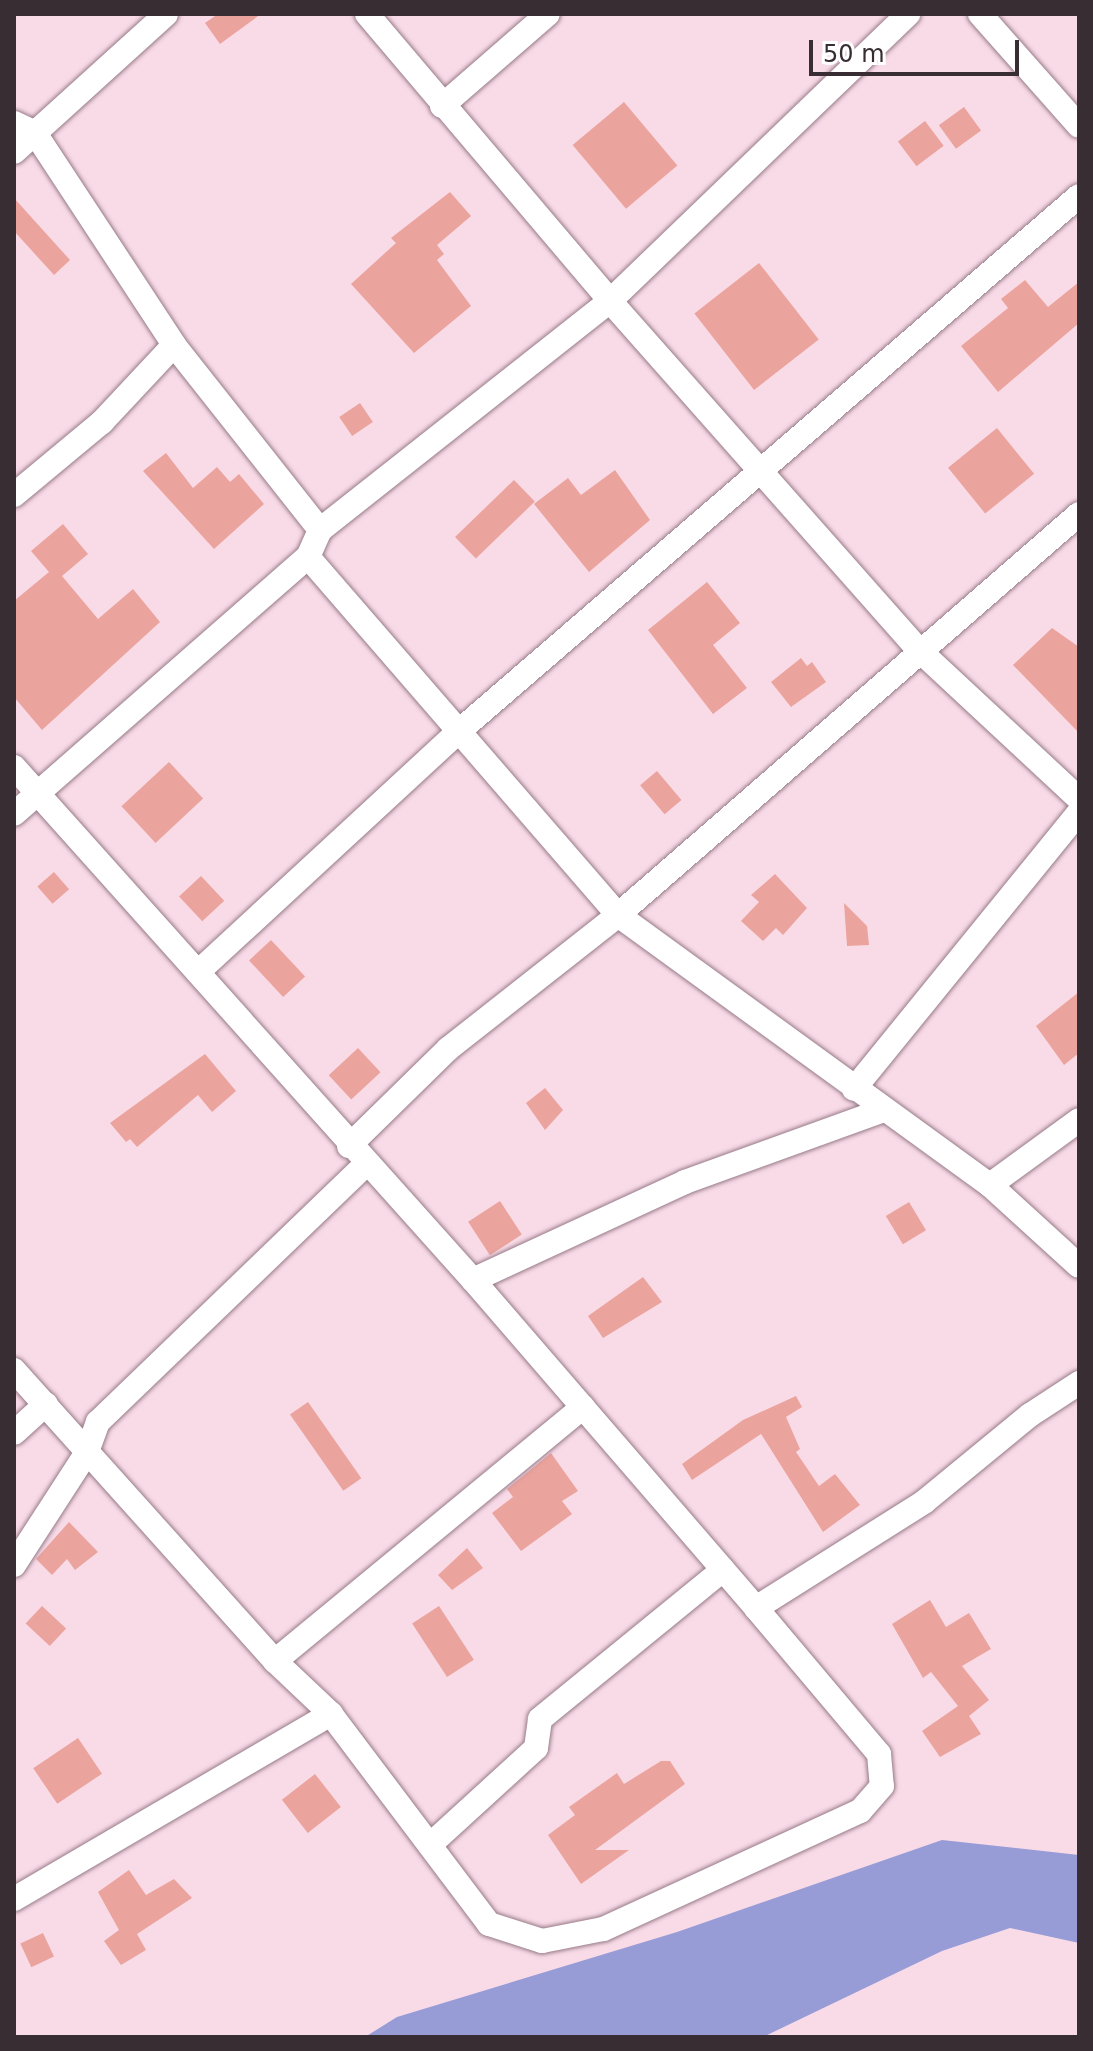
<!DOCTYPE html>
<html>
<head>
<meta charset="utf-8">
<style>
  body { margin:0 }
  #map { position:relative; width:1093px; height:2051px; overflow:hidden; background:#f9dbe8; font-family:"DejaVu Sans",sans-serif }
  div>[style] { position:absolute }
  .water>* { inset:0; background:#979cd7 }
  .building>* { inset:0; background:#eba39d; transform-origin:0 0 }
  .roads { filter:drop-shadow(0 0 2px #977b88) drop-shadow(0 0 2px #977b88) }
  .minor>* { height:24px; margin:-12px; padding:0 12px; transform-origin:12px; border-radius:12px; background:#fff }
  span { translate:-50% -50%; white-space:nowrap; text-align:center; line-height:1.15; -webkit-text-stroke:7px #fff; paint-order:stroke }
  .frame { position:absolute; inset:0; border:16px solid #382d32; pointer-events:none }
  .scale { position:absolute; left:809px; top:40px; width:210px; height:36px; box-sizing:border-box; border:4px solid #382d32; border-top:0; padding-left:10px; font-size:24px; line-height:28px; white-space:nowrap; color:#382d32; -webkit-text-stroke:6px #fff; paint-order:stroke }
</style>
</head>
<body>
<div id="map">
  <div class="water">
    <div style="clip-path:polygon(942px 1840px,1079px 1855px,1079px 1943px,1010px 1928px,942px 1951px,763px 2037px,365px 2037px,397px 2017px,677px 1932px)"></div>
  </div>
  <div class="building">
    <div style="clip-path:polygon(218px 14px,261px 14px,220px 44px,205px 23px)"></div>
    <div style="left:624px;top:102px;width:83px;height:67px;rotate:50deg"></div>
    <div style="left:964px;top:107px;width:29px;height:31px;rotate:54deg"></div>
    <div style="left:925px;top:121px;width:31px;height:34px;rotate:53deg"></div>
    <div style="clip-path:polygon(450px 192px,471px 216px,437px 245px,444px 254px,437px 260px,471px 306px,414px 353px,351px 284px,396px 243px,391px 238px)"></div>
    <div style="clip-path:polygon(14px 198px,70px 260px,54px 275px,14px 231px)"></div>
    <div style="left:759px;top:263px;width:97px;height:82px;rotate:52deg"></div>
    <div style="clip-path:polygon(1025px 280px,1048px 307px,1079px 282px,1079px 323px,998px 392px,961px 346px,1008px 308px,1001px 299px)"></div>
    <div style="left:360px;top:403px;width:23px;height:25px;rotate:56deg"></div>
    <div style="left:997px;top:428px;width:59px;height:63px;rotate:51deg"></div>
    <div style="clip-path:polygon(166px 453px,193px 488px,217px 467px,230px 482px,239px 474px,264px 504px,214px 549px,143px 471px)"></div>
    <div style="clip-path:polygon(615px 470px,650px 520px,589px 572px,534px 504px,568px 478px,581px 495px)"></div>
    <div style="left:514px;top:480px;width:30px;height:82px;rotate:46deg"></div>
    <div style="clip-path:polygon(63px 524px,88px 554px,62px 576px,98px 619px,133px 589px,160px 622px,42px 730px,14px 697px,14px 601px,49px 572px,31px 551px)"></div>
    <div style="clip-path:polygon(707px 582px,740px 623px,713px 645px,747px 688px,713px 714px,648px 630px)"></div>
    <div style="clip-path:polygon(1052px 628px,1079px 647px,1079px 733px,1013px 665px)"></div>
    <div style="clip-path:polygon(801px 658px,807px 666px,812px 662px,826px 682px,791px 707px,771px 682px)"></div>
    <div style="left:169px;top:762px;width:50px;height:65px;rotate:47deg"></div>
    <div style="left:657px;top:771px;width:38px;height:22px;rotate:50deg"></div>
    <div style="left:54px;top:872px;width:23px;height:22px;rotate:49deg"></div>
    <div style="clip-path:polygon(775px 874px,807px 908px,783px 935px,776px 928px,763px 941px,741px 921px,759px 902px,751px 895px)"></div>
    <div style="left:201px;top:876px;width:34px;height:30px;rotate:47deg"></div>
    <div style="clip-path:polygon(844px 903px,867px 926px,869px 945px,847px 946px)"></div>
    <div style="left:271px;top:940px;width:50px;height:30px;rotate:47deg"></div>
    <div style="clip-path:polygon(1079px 992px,1079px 1053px,1064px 1065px,1036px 1026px)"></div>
    <div style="left:358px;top:1048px;width:33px;height:40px;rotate:47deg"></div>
    <div style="clip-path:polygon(205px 1054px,236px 1091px,212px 1112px,198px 1095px,137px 1147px,130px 1139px,126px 1142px,110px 1123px)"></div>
    <div style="clip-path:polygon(545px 1088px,563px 1110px,545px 1130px,526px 1103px)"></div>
    <div style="left:500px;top:1201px;width:40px;height:38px;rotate:57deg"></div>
    <div style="left:909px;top:1202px;width:33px;height:27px;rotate:59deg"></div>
    <div style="clip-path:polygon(643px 1277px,662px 1302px,603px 1338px,588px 1316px)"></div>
    <div style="clip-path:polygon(796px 1396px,802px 1407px,786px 1417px,800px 1449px,796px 1452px,819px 1486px,835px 1474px,860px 1505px,823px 1532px,761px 1434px,692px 1480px,682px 1464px,743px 1420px)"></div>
    <div style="left:308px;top:1402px;width:93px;height:22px;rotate:55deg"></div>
    <div style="clip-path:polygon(551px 1453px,578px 1491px,562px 1501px,572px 1514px,521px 1551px,492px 1513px,513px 1497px,507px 1489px)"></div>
    <div style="clip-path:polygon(69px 1522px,98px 1552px,75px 1570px,67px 1559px,52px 1575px,36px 1559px)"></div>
    <div style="clip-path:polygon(467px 1548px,483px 1568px,452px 1590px,438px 1575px)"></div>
    <div style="clip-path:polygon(930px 1600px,946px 1627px,969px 1613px,991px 1649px,962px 1666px,989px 1700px,969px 1716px,981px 1734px,940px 1757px,922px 1731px,958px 1706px,931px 1672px,923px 1678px,892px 1624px)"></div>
    <div style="left:42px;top:1606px;width:33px;height:24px;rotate:43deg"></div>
    <div style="left:439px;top:1606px;width:64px;height:32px;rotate:57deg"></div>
    <div style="left:78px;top:1738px;width:43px;height:54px;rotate:56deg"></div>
    <div style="clip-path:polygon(661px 1761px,670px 1761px,685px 1784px,595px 1850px,629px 1850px,581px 1884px,548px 1835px,575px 1815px,569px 1807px,617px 1773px,624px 1784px)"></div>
    <div style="left:315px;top:1774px;width:42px;height:42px;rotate:52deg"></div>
    <div style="clip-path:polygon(129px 1870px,146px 1895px,174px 1879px,192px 1898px,137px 1934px,146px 1950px,121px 1965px,104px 1941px,119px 1930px,98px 1892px)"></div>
    <div style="left:43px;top:1933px;width:26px;height:25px;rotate:65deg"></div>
  </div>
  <div class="roads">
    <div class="minor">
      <div style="left:367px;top:14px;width:376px;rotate:49.7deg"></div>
      <div style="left:610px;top:301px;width:469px;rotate:48.5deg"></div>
      <div style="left:921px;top:652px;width:216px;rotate:42.9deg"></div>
      <div style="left:980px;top:14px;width:149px;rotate:48.5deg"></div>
      <div style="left:442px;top:106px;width:140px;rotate:-41deg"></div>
      <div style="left:14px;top:123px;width:23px;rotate:25deg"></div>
      <div style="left:35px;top:133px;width:254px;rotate:56.7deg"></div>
      <div style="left:174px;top:345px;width:236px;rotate:51.7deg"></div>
      <div style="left:14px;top:152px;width:205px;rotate:-42.2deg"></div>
      <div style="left:14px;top:495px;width:114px;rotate:-39.7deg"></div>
      <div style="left:102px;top:422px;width:105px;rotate:-46.9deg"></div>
      <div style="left:308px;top:557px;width:474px;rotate:49.1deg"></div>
      <div style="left:618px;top:915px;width:460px;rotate:36deg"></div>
      <div style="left:990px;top:1185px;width:120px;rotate:42.3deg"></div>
      <div style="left:14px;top:767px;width:688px;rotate:48.18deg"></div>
      <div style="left:473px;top:1280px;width:433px;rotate:49.2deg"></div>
      <div style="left:756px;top:1608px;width:191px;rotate:49.9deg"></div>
      <div style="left:879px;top:1754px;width:32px;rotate:85deg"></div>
      <div style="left:882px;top:1786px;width:33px;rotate:131deg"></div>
      <div style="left:860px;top:1811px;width:283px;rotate:155.3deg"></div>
      <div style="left:603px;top:1929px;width:62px;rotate:168.9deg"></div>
      <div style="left:542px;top:1941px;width:56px;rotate:-162.2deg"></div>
      <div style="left:489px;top:1924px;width:263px;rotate:-127deg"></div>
      <div style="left:331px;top:1714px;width:77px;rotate:-136.6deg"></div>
      <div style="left:275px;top:1661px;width:391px;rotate:-131.9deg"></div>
      <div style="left:14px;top:814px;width:390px;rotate:-41.2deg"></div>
      <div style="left:308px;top:557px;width:30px;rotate:-66deg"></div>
      <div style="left:320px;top:530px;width:370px;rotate:-38.3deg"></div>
      <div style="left:610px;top:301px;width:414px;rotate:-43.9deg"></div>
      <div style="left:198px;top:972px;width:354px;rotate:-42.7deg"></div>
      <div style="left:458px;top:732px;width:820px;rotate:-40.8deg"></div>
      <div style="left:854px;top:1089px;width:357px;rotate:-50.9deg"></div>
      <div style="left:349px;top:1146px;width:139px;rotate:-44.4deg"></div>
      <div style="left:448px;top:1049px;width:216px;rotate:-38.2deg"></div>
      <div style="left:618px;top:915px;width:611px;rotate:-41.02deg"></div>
      <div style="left:990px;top:1185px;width:110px;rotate:-36.1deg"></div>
      <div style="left:473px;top:1280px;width:234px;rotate:-24.8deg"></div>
      <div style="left:685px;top:1182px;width:212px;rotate:-19.9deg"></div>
      <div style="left:14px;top:1433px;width:43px;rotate:-42.2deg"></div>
      <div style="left:14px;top:1565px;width:135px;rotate:-57.1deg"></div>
      <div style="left:87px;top:1452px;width:32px;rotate:-70deg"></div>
      <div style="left:98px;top:1422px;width:372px;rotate:-43.9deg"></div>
      <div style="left:756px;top:1608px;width:199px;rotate:-32.2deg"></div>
      <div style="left:924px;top:1502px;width:137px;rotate:-39.4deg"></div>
      <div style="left:1030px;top:1415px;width:59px;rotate:-33.1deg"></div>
      <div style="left:275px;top:1661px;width:399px;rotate:-39.5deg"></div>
      <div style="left:431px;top:1844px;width:142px;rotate:-42.4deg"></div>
      <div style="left:536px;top:1748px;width:29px;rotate:-82deg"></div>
      <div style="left:540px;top:1719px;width:236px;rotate:-39.2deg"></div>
      <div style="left:14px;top:1899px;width:367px;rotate:-30.3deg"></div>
    </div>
  </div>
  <div class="frame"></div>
  <div class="scale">50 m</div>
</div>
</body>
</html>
